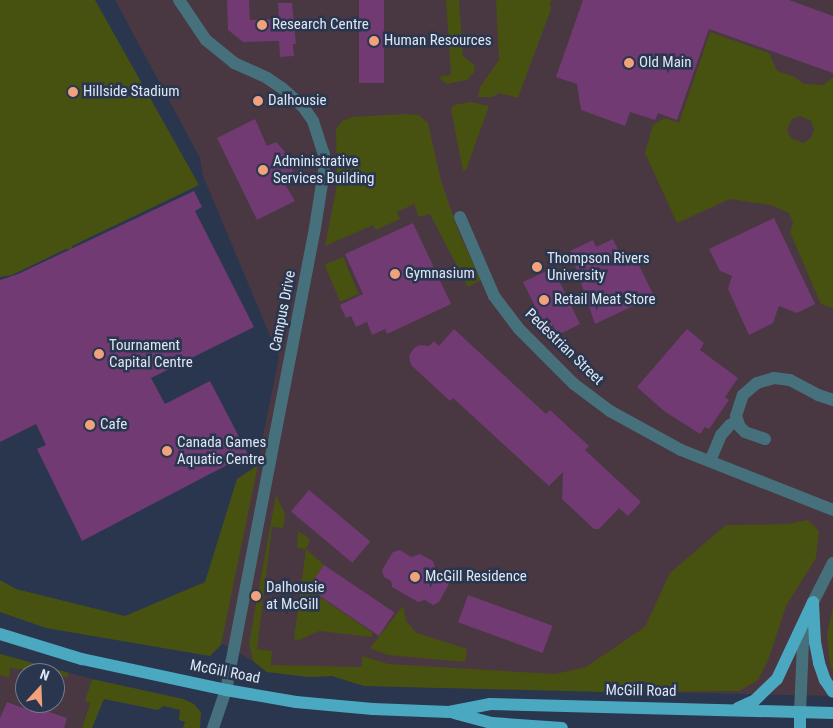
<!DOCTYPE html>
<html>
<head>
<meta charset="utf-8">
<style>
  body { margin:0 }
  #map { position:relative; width:833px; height:728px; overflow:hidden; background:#29364d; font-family:"Roboto Condensed",sans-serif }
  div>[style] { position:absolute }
  .education>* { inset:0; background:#493741 }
  .green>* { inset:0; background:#485210; transform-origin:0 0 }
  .building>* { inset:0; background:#713a73; transform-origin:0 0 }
  .minor>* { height:12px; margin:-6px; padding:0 6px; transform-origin:6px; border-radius:6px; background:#46707c }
  .major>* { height:12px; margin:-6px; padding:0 6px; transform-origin:6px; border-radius:6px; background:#4ba8c1 }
  .dots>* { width:14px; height:14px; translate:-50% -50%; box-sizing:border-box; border:2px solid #29364d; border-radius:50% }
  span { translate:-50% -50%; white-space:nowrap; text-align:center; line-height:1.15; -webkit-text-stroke:5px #29364d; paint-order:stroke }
  .poi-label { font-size:15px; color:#dde6f5 }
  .left { translate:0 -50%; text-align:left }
  .street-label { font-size:15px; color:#dde6f5 }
  .north { position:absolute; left:15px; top:663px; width:50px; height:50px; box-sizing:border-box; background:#29364d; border:1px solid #717c90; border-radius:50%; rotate:20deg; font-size:14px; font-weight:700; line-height:20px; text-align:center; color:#dde6f5 }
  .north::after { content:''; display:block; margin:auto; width:18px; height:22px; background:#f1a17c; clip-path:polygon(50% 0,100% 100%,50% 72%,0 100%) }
</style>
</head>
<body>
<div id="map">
  <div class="education">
    <div style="clip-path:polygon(115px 0,833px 0,833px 696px,364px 686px,332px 676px,309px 677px,267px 672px,253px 661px,221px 643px,279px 357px,203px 176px,200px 158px)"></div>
    <div style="clip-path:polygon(evenodd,0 654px,92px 679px,86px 701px,90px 703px,82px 728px,0 728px,0 654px,25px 673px,55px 673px,55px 703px,25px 703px,25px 673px)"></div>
  </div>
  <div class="green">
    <div style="clip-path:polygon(0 0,95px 0,199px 185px,72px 246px,72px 250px,66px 249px,12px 275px,0 277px)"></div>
    <div style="clip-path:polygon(446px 0,459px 0,463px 56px,475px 66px,474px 72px,467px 80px,447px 84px,440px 79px,441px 76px,451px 75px)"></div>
    <div style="clip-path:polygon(496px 0,554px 0,550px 2px,551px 9px,518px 98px,499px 93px,493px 97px,478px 97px,480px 87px,499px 60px)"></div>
    <div style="clip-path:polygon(evenodd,710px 32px,769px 53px,777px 71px,795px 77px,804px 84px,824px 85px,833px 77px,833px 308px,821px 304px,790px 232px,793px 223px,789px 213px,771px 205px,730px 199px,677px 223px,645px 153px,653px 125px,665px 118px,679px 123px,710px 32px,800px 116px,811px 121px,814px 129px,811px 138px,803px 143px,791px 138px,787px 130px,792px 119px,800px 116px)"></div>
    <div style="clip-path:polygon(471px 102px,489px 106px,466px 170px,463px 171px,451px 109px,454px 105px)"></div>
    <div style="clip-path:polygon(404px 114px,419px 115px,428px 123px,441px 181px,459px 233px,481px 280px,468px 287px,430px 214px,419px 217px,414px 204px,397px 212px,400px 219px,376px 230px,373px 225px,325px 246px,337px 185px,336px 129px,342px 121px,352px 117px)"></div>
    <div style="left:343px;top:257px;width:40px;height:20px;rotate:67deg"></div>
    <div style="clip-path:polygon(258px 465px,221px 645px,210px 656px,46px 628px,0 612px,0 580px,16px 589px,125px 616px,205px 582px,237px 479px)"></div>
    <div style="clip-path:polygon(276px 495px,285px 514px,283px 528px,272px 527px,257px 649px,272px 651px,271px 665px,362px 667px,362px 656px,388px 664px,555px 674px,586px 667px,645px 627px,670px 573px,726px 525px,788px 524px,808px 520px,819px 531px,816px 558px,786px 606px,769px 658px,758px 680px,739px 691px,604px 692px,364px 686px,332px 676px,309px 677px,267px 672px,253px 661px,249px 643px)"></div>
    <div style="clip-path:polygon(298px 531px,310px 539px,306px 549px,324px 565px,308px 589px,373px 633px,371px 637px,319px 631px,299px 640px,294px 639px,306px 549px,297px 548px)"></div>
    <div style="clip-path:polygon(403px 606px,406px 621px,417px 633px,467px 649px,465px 662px,388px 655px,370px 648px)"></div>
    <div style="clip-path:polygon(833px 607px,833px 671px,830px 664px,827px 635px)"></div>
    <div style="clip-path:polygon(0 654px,69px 673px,67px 677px,55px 675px,55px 673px,10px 668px,9px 678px,0 675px)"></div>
    <div style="clip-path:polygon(92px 679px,183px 699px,194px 704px,201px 712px,200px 728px,183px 728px,185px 722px,179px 720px,180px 710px,163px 706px,158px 710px,104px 699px,92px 728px,82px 728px,90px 703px,85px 701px)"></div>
  </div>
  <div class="building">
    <div style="clip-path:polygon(227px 0,249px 0,250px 20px,279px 19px,278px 3px,292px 3px,296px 44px,293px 44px,294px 56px,280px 57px,279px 41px,243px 42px,228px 30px)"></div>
    <div style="left:359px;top:0;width:25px;height:83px"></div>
    <div style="clip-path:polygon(583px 0,789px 0,833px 16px,833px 73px,709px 29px,677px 120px,658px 113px,655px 120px,630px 112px,625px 126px,581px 110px,577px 84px,556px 77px)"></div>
    <div style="clip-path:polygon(255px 119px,267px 146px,276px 142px,288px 155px,296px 182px,286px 186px,295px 201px,257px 220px,217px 138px)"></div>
    <div style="clip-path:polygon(194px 191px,202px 207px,195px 211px,254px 327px,151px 378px,165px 404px,210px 381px,248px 454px,82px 541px,37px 449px,46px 445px,36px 424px,0 442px,0 280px,18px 274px)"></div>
    <div style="clip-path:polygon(774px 218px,815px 304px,797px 313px,779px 306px,773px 323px,749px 335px,728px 289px,732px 276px,720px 271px,709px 249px)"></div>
    <div style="clip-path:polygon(413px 223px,451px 304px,387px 334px,385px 329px,372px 335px,367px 322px,356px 327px,351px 316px,346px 318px,340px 305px,363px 294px,345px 254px)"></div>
    <div style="clip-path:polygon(613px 239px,622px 258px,633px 253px,654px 296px,595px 324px,570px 251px,593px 240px,596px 247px)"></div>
    <div style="clip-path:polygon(553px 268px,580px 324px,558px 335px,553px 325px,546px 329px,523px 282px)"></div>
    <div style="clip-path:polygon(454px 329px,546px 414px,550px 410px,589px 446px,585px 450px,641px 502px,628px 516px,619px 508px,599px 529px,594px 529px,562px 499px,563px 472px,549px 486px,453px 398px,450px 401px,411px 365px,409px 356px,414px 348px,420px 345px,429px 346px,434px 341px,439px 346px)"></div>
    <div style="clip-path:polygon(687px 329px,704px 343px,700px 350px,738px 378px,725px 397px,729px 400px,709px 429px,705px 427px,700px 434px,664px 411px,637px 387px)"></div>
    <div style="left:309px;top:490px;width:80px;height:28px;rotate:40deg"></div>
    <div style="clip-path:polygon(400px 550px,411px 557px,420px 554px,433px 561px,436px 571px,447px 577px,449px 584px,439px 602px,433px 605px,425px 600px,418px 602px,392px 587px,391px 581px,384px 577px,382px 570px,393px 552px)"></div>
    <div style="left:324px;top:565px;width:85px;height:28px;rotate:34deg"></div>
    <div style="left:468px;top:595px;width:90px;height:29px;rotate:20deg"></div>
    <div style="clip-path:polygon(7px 702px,23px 708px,25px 704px,67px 718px,64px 728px,0 728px,0 718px)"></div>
  </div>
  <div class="minor">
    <div style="left:179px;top:0;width:48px;rotate:56deg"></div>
    <div style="left:206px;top:40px;width:36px;rotate:39deg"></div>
    <div style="left:234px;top:63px;width:36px;rotate:24deg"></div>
    <div style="left:267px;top:78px;width:18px;rotate:34deg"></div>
    <div style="left:282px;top:88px;width:30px;rotate:42deg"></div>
    <div style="left:304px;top:108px;width:16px;rotate:55deg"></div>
    <div style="left:313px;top:121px;width:35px;rotate:72deg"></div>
    <div style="left:324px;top:154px;width:17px;rotate:90deg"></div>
    <div style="left:324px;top:171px;width:58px;rotate:99deg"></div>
    <div style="left:315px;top:228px;width:443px;rotate:100.9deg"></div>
    <div style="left:231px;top:663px;width:27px;rotate:100deg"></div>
    <div style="left:226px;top:690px;width:40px;rotate:108.9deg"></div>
    <div style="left:460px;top:217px;width:86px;rotate:66.7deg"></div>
    <div style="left:494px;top:296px;width:41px;rotate:52.9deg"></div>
    <div style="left:519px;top:329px;width:78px;rotate:45deg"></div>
    <div style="left:574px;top:384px;width:45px;rotate:36.9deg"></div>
    <div style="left:610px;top:411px;width:81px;rotate:28.8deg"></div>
    <div style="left:681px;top:450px;width:163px;rotate:21.5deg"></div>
    <div style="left:765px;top:439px;width:21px;rotate:-161deg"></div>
    <div style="left:745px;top:432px;width:7px;rotate:-135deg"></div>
    <div style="left:740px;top:427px;width:12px;rotate:-110deg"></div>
    <div style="left:736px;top:416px;width:22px;rotate:-72deg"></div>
    <div style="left:743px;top:395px;width:18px;rotate:-41deg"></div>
    <div style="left:757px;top:383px;width:18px;rotate:-16deg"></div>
    <div style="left:774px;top:378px;width:16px;rotate:7deg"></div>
    <div style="left:790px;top:380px;width:32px;rotate:28deg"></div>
    <div style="left:818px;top:395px;width:16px;rotate:18deg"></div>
    <div style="left:710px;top:461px;width:28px;rotate:-67deg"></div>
    <div style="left:721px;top:435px;width:13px;rotate:-48deg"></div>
    <div style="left:730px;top:425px;width:8px;rotate:-30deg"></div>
    <div style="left:800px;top:713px;width:71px;rotate:-87.6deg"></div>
    <div style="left:803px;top:642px;width:41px;rotate:-76deg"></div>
    <div style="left:813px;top:602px;width:44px;rotate:-62.9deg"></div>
  </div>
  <div class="major">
    <div style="left:813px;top:603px;width:39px;rotate:87deg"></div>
    <div style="left:815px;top:642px;width:21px;rotate:79deg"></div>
    <div style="left:819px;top:663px;width:18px;rotate:71deg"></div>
    <div style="left:825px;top:680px;width:14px;rotate:56deg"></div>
    <div style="left:0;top:634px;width:86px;rotate:17deg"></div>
    <div style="left:82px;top:659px;width:147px;rotate:12.1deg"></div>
    <div style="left:226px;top:690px;width:71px;rotate:9.7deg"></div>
    <div style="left:296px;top:702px;width:77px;rotate:5.2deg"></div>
    <div style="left:373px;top:709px;width:76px;rotate:2.3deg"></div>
    <div style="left:449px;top:712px;width:42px;rotate:-11deg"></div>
    <div style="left:490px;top:704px;width:343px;rotate:1.5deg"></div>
    <div style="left:738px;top:708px;width:17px;rotate:-24deg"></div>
    <div style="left:754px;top:701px;width:32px;rotate:-44deg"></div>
    <div style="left:777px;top:679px;width:85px;rotate:-64.9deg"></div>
    <div style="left:454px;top:713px;width:39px;rotate:15deg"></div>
    <div style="left:492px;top:723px;width:70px;rotate:4.1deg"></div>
    <div style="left:800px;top:728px;width:15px;rotate:-90deg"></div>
  </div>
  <div class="dots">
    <div style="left:262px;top:25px;background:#f1a17c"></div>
    <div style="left:374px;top:41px;background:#f1a17c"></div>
    <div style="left:629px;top:63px;background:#f1a17c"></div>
    <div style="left:73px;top:92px;background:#f1a17c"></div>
    <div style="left:258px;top:101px;background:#f1a17c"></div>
    <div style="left:263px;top:170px;background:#f1a17c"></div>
    <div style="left:537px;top:267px;background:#f1a17c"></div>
    <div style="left:395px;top:274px;background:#f1a17c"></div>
    <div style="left:544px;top:300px;background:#f1a17c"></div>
    <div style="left:99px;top:354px;background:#f1a17c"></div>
    <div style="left:90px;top:425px;background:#f1a17c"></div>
    <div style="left:167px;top:451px;background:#f1a17c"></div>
    <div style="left:415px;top:577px;background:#f1a17c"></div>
    <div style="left:256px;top:596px;background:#f1a17c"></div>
  </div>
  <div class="poi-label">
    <span class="left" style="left:272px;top:25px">Research Centre</span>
    <span class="left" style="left:384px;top:41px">Human Resources</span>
    <span class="left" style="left:639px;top:63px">Old Main</span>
    <span class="left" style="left:83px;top:92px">Hillside Stadium</span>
    <span class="left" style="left:268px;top:101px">Dalhousie</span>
    <span class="left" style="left:273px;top:170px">Administrative<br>Services Building</span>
    <span class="left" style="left:547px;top:267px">Thompson Rivers<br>University</span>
    <span class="left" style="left:405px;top:274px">Gymnasium</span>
    <span class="left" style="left:554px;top:300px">Retail Meat Store</span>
    <span class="left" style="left:109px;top:354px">Tournament<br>Capital Centre</span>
    <span class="left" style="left:100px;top:425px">Cafe</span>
    <span class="left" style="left:177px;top:451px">Canada Games<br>Aquatic Centre</span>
    <span class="left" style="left:425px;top:577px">McGill Residence</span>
    <span class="left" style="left:266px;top:596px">Dalhousie<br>at McGill</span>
  </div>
  <div class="street-label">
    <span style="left:283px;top:311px;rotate:-79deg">Campus Drive</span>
    <span style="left:564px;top:347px;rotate:44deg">Pedestrian Street</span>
    <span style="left:225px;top:672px;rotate:11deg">McGill Road</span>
    <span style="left:641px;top:691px;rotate:1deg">McGill Road</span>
  </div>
  <div class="north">N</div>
</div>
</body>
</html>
